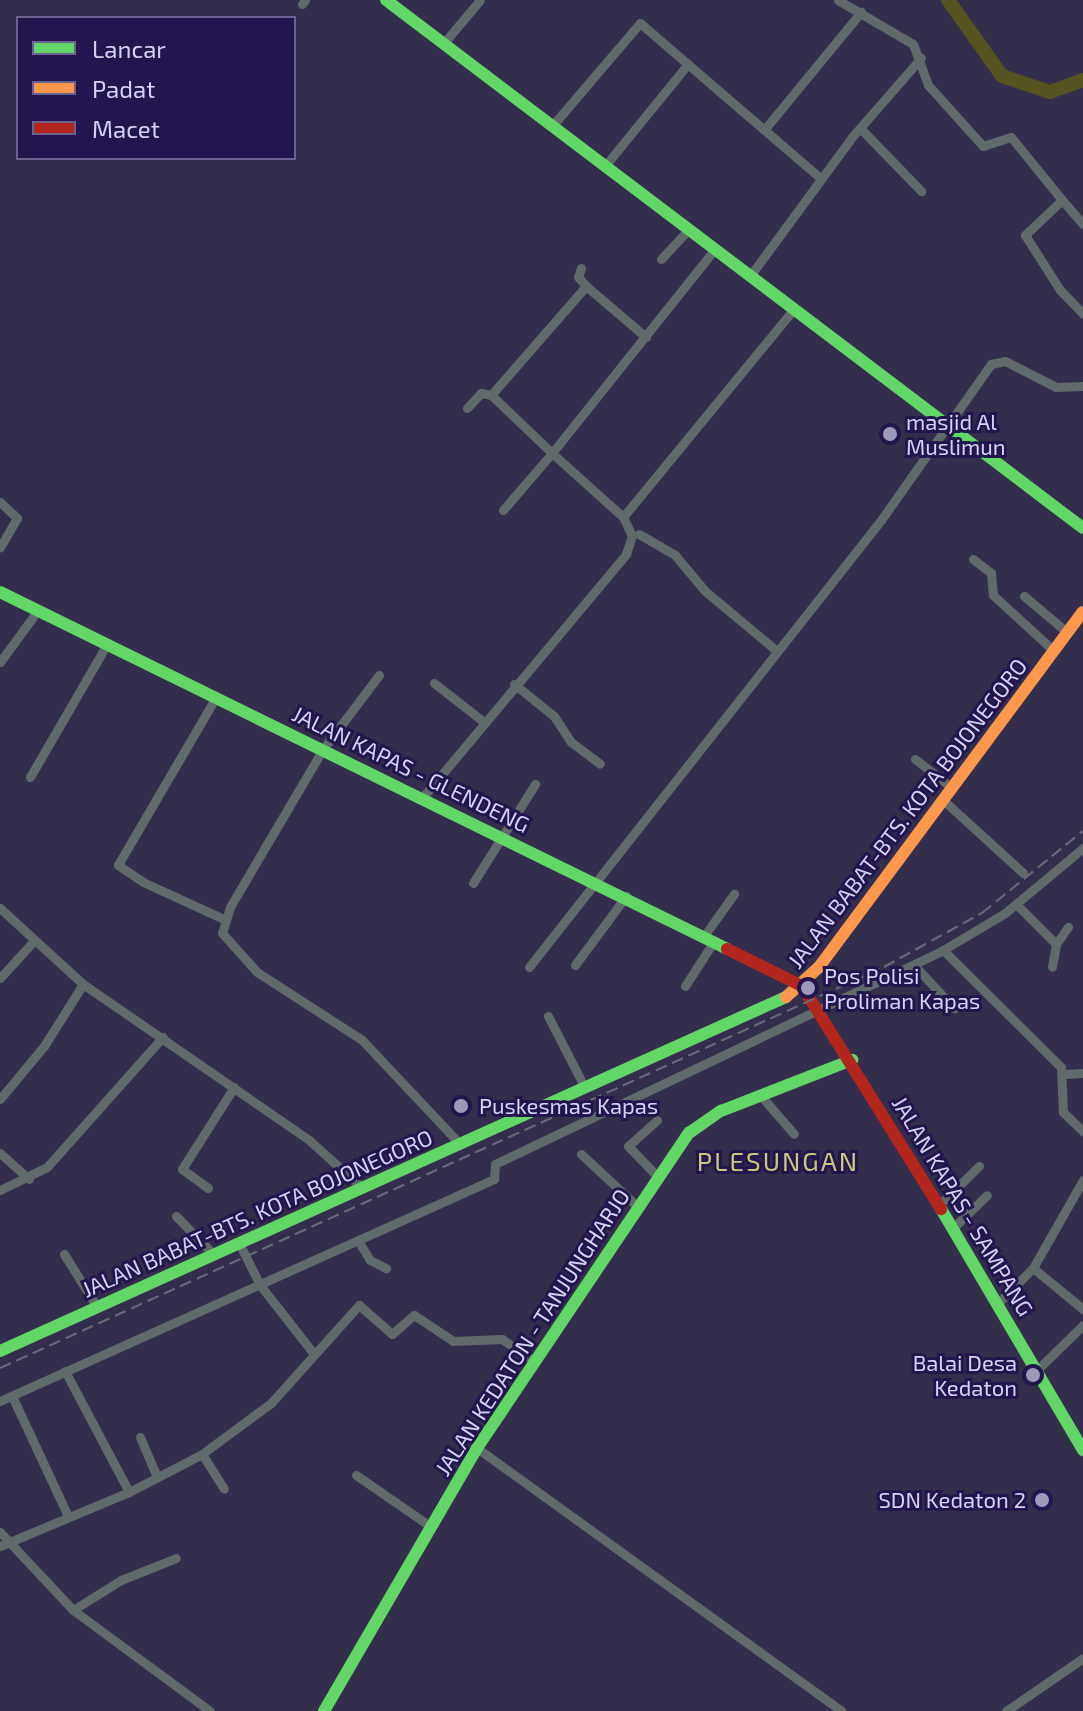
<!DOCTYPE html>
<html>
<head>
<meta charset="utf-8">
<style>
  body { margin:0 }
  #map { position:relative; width:1083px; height:1711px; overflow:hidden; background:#342e4d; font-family:"Exo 2",sans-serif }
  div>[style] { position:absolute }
  .river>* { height:14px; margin:-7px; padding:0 7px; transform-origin:7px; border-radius:7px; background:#555320 }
  .street>* { height:9px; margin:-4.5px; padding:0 4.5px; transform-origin:4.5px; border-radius:4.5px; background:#606a6a }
  .fast>* { height:12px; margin:-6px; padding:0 6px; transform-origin:6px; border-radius:6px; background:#63d668 }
  .slow>* { height:12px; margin:-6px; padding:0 6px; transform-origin:6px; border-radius:6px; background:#ff974d }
  .jam>* { height:12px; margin:-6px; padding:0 6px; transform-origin:6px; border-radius:6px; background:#b3261e }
  .rail>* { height:2px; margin-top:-1px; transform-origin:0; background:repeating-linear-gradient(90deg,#686a78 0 12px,transparent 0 18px) }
  .dots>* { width:22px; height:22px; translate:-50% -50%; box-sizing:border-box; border:4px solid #23164e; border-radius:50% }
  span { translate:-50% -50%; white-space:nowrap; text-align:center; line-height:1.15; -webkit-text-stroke:6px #23164e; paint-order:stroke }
  .poi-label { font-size:22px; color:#d4d2f5 }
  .left { translate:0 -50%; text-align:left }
  .right { translate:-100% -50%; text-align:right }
  .street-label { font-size:22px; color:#d4d2f5 }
  .quarter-label { font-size:26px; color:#c9c87a; letter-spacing:2px }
  .legend { position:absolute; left:16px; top:16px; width:280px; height:144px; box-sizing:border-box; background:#23164e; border:2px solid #6a6191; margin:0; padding:10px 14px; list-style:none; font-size:24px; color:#d4d2f5 }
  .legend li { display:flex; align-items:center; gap:16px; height:40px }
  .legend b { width:40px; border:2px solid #6a6191 }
</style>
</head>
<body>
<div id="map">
  <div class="river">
    <div style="left:948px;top:0;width:93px;rotate:54.6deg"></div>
    <div style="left:1002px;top:76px;width:51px;rotate:18.4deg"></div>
    <div style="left:1050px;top:92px;width:35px;rotate:-20deg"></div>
  </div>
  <div class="street">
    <div style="left:838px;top:0;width:87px;rotate:30.4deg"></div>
    <div style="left:913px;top:44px;width:44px;rotate:69.9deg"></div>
    <div style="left:928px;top:85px;width:82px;rotate:48deg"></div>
    <div style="left:983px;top:146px;width:29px;rotate:-18deg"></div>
    <div style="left:1011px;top:137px;width:81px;rotate:51deg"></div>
    <div style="left:1062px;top:200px;width:51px;rotate:136.6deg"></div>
    <div style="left:1025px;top:235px;width:65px;rotate:57.5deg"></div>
    <div style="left:1060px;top:290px;width:33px;rotate:46deg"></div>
    <div style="left:302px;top:4px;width:5px;rotate:-53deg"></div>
    <div style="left:443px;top:44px;width:57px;rotate:-49.9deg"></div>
    <div style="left:552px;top:126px;width:135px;rotate:-49.5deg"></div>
    <div style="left:640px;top:23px;width:238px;rotate:40.7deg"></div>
    <div style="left:860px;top:128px;width:88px;rotate:45.9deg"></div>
    <div style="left:764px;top:130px;width:153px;rotate:-50.6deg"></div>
    <div style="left:604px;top:167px;width:133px;rotate:-50.8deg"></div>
    <div style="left:1062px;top:200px;width:32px;rotate:49deg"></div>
    <div style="left:661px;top:259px;width:40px;rotate:-47deg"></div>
    <div style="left:581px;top:268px;width:9px;rotate:108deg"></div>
    <div style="left:578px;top:277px;width:12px;rotate:48deg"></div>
    <div style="left:750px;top:276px;width:172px;rotate:-53.7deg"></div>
    <div style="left:852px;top:137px;width:105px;rotate:-48.9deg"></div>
    <div style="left:467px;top:408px;width:21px;rotate:-47deg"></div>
    <div style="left:481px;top:393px;width:10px;rotate:11deg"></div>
    <div style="left:0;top:502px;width:23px;rotate:43deg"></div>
    <div style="left:17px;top:518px;width:34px;rotate:120deg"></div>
    <div style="left:503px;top:510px;width:75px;rotate:-49.3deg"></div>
    <div style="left:552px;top:453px;width:84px;rotate:-136.4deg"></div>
    <div style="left:491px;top:395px;width:145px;rotate:-48.9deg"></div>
    <div style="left:586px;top:286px;width:79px;rotate:40.4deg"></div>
    <div style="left:623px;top:517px;width:96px;rotate:-138deg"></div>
    <div style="left:552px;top:453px;width:260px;rotate:-51.4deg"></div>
    <div style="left:639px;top:534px;width:42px;rotate:30.3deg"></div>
    <div style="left:675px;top:555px;width:47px;rotate:50.2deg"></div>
    <div style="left:705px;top:591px;width:94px;rotate:39.8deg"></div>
    <div style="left:973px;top:559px;width:23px;rotate:38deg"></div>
    <div style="left:991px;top:573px;width:22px;rotate:85deg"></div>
    <div style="left:993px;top:595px;width:83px;rotate:42.6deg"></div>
    <div style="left:1024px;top:596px;width:57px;rotate:40.1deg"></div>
    <div style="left:0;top:662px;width:64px;rotate:-53.8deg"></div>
    <div style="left:379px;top:675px;width:93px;rotate:127.1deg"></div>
    <div style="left:323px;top:749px;width:183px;rotate:120.5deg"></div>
    <div style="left:230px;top:907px;width:27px;rotate:107deg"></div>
    <div style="left:222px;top:933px;width:52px;rotate:48.1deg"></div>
    <div style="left:257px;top:972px;width:125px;rotate:32.9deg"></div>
    <div style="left:362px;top:1040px;width:141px;rotate:46.7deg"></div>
    <div style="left:434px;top:683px;width:63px;rotate:38deg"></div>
    <div style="left:514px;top:684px;width:51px;rotate:38.7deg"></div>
    <div style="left:554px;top:716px;width:31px;rotate:57deg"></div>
    <div style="left:571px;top:742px;width:36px;rotate:37deg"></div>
    <div style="left:216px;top:697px;width:194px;rotate:120.3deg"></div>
    <div style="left:118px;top:865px;width:30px;rotate:34deg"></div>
    <div style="left:143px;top:882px;width:89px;rotate:24.6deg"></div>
    <div style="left:915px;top:759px;width:46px;rotate:37.9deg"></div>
    <div style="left:30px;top:777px;width:154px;rotate:-59.9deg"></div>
    <div style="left:423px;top:797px;width:317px;rotate:-50.1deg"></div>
    <div style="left:626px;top:554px;width:19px;rotate:-72deg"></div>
    <div style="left:632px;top:536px;width:21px;rotate:-115deg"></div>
    <div style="left:623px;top:517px;width:268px;rotate:-50.6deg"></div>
    <div style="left:942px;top:799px;width:110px;rotate:42.4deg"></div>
    <div style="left:473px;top:883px;width:117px;rotate:-57.9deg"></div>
    <div style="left:1016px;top:904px;width:57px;rotate:45deg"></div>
    <div style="left:1056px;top:944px;width:23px;rotate:100deg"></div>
    <div style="left:0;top:908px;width:113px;rotate:42.5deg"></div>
    <div style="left:83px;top:984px;width:275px;rotate:34.6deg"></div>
    <div style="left:309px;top:1140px;width:70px;rotate:42.1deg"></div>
    <div style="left:704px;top:936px;width:52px;rotate:-54.5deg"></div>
    <div style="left:1056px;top:944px;width:21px;rotate:-55deg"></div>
    <div style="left:943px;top:950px;width:166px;rotate:44.8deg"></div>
    <div style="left:1061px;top:1067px;width:45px;rotate:87.5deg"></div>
    <div style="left:1063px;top:1112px;width:28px;rotate:44deg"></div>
    <div style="left:575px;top:965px;width:86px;rotate:-53.5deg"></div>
    <div style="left:914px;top:965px;width:59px;rotate:47.1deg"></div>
    <div style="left:529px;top:967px;width:569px;rotate:-51.78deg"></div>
    <div style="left:881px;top:520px;width:191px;rotate:-54.8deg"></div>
    <div style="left:991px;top:364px;width:14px;rotate:-12deg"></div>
    <div style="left:1005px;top:361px;width:57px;rotate:27deg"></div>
    <div style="left:1056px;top:387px;width:27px;rotate:-2deg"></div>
    <div style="left:0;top:978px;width:47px;rotate:-47.6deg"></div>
    <div style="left:685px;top:986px;width:54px;rotate:-57.2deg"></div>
    <div style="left:548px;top:1016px;width:79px;rotate:62.8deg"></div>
    <div style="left:1065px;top:1074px;width:18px;rotate:-3deg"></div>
    <div style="left:761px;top:1096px;width:50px;rotate:49deg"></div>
    <div style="left:0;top:1099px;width:69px;rotate:-50.3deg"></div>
    <div style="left:44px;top:1046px;width:73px;rotate:-57.8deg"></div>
    <div style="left:657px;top:1120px;width:39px;rotate:138deg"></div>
    <div style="left:628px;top:1146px;width:43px;rotate:45.9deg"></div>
    <div style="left:0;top:1153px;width:39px;rotate:42deg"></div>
    <div style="left:581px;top:1154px;width:78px;rotate:42.9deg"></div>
    <div style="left:1083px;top:1180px;width:101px;rotate:119.6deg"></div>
    <div style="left:1033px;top:1268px;width:65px;rotate:39.4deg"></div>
    <div style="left:208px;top:1188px;width:32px;rotate:-144deg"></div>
    <div style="left:182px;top:1169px;width:97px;rotate:-57.6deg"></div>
    <div style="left:0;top:1190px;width:52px;rotate:-26.1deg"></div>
    <div style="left:47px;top:1167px;width:174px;rotate:-48.3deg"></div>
    <div style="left:939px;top:1205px;width:56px;rotate:-44.3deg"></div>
    <div style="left:176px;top:1216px;width:53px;rotate:45.8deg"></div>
    <div style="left:953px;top:1228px;width:47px;rotate:-44.1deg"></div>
    <div style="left:359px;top:1242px;width:21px;rotate:59deg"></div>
    <div style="left:370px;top:1260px;width:18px;rotate:27deg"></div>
    <div style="left:239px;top:1243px;width:47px;rotate:63.4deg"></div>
    <div style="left:260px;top:1285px;width:88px;rotate:52deg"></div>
    <div style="left:64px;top:1254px;width:62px;rotate:58.1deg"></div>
    <div style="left:998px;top:1303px;width:49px;rotate:-45deg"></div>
    <div style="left:1037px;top:1370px;width:64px;rotate:-44.4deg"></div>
    <div style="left:65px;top:1371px;width:137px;rotate:62.1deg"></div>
    <div style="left:12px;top:1396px;width:132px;rotate:65deg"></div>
    <div style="left:0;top:1401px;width:542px;rotate:-24.2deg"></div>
    <div style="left:494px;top:1179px;width:15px;rotate:-86deg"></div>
    <div style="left:495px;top:1164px;width:496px;rotate:-25.5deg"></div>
    <div style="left:943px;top:950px;width:72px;rotate:-30.8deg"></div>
    <div style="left:1005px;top:913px;width:102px;rotate:-39.8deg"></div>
    <div style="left:140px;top:1437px;width:43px;rotate:67deg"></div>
    <div style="left:477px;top:1448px;width:449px;rotate:35.8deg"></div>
    <div style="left:202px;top:1454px;width:41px;rotate:57.8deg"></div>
    <div style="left:356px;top:1475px;width:90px;rotate:34.6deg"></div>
    <div style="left:0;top:1532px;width:107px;rotate:46.9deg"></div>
    <div style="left:73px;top:1610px;width:170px;rotate:36.4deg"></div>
    <div style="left:0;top:1546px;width:140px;rotate:-22.7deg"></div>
    <div style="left:129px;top:1492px;width:82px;rotate:-27.5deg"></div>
    <div style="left:202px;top:1454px;width:86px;rotate:-36.5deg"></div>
    <div style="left:271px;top:1403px;width:132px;rotate:-48.1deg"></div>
    <div style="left:359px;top:1305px;width:44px;rotate:41.3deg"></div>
    <div style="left:392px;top:1334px;width:29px;rotate:-41deg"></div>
    <div style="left:414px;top:1315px;width:47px;rotate:33.7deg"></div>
    <div style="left:453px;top:1341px;width:49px;rotate:-2.3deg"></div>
    <div style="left:502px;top:1339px;width:39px;rotate:35deg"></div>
    <div style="left:73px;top:1610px;width:57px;rotate:-32deg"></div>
    <div style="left:121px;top:1580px;width:59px;rotate:-21.8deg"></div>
    <div style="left:1006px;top:1711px;width:93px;rotate:-34.5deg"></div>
  </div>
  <div class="fast">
    <div style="left:386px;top:0;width:874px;rotate:37.15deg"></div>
    <div style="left:0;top:592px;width:810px;rotate:26.15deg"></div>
    <div style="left:941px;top:1209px;width:280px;rotate:59.5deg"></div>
    <div style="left:0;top:1351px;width:862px;rotate:-24.25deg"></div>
    <div style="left:324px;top:1711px;width:304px;rotate:-59.8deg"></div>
    <div style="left:477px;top:1448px;width:380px;rotate:-56.1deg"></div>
    <div style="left:689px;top:1133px;width:39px;rotate:-35deg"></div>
    <div style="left:721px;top:1111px;width:141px;rotate:-21.3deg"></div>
  </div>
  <div class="slow">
    <div style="left:786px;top:997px;width:45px;rotate:-42.3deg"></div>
    <div style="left:819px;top:967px;width:442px;rotate:-53.4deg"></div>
  </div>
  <div class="jam">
    <div style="left:727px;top:949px;width:84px;rotate:26.3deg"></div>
    <div style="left:802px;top:986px;width:263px;rotate:58.1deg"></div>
  </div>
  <div class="rail">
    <div style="left:0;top:1368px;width:971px;rotate:-24.4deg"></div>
    <div style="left:884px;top:967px;width:112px;rotate:-28.9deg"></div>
    <div style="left:982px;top:913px;width:130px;rotate:-39.1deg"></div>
  </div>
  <div class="dots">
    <div style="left:890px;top:434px;background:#9c99ba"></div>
    <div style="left:808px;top:988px;background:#9c99ba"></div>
    <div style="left:461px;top:1106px;background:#9c99ba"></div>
    <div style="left:1033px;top:1375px;background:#9c99ba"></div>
    <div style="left:1042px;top:1500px;background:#9c99ba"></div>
  </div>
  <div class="poi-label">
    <span class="left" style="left:906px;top:434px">masjid Al<br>Muslimun</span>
    <span class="left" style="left:824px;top:988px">Pos Polisi<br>Proliman Kapas</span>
    <span class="left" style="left:479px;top:1106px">Puskesmas Kapas</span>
    <span class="right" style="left:1017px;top:1375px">Balai Desa<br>Kedaton</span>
    <span class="right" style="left:1026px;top:1500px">SDN Kedaton 2</span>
  </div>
  <div class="street-label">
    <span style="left:411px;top:769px;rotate:26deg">JALAN KAPAS - GLENDENG</span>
    <span style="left:907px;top:813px;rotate:-53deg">JALAN BABAT-BTS. KOTA BOJONEGORO</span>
    <span style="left:963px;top:1206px;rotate:59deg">JALAN KAPAS - SAMPANG</span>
    <span style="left:257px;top:1213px;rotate:-24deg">JALAN BABAT-BTS. KOTA BOJONEGORO</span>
    <span style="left:532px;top:1332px;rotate:-57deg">JALAN KEDATON - TANJUNGHARJO</span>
  </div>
  <div class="quarter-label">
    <span style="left:778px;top:1161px">PLESUNGAN</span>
  </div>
  <ul class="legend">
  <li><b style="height:10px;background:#63d668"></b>Lancar</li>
  <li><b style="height:10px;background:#ff974d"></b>Padat</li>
  <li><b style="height:10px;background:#b3261e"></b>Macet</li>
  </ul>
</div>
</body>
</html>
